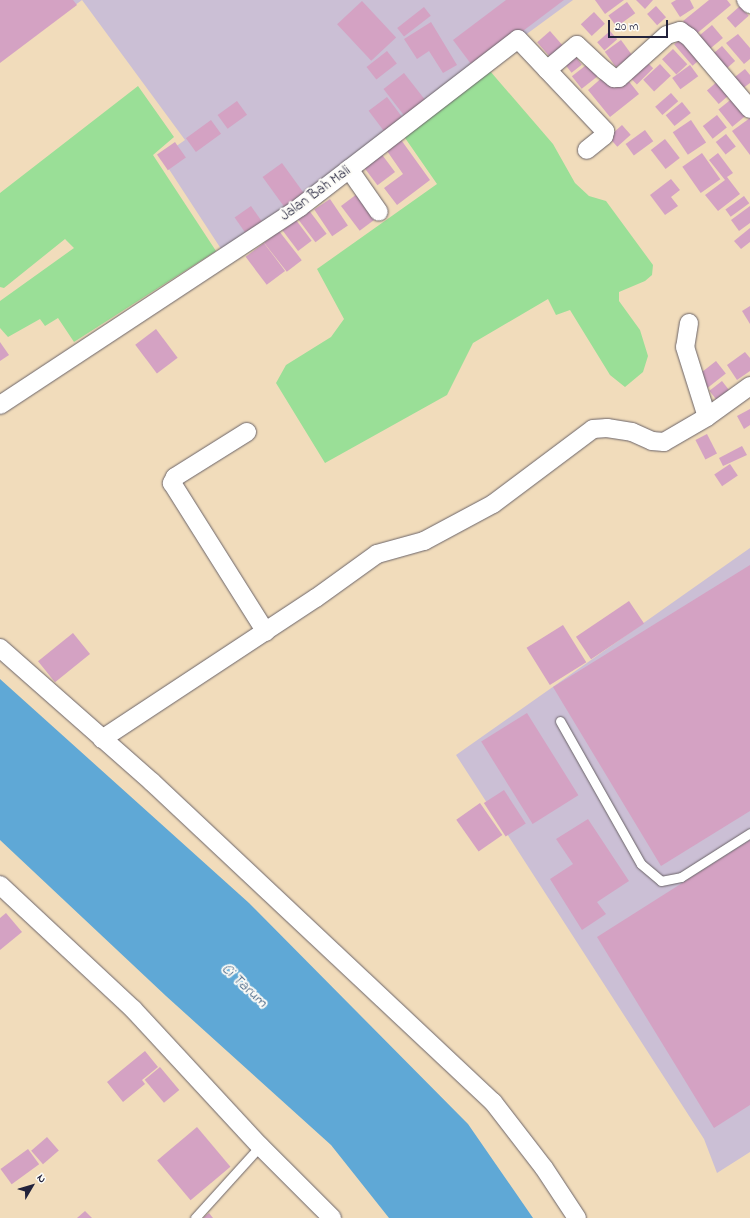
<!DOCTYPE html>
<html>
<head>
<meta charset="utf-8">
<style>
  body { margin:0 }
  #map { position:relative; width:750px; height:1218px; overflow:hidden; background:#f1dcbb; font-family:"Indie Flower",sans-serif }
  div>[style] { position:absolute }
  .industrial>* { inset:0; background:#cbbfd5 }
  .green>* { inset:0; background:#9adf97 }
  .water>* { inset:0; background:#5fa8d6 }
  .building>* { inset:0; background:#d4a2c3; transform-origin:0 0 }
  .roads { filter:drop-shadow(0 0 1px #6a6368) drop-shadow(0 0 1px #6a6368) }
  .service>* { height:9px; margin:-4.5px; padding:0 4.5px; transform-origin:4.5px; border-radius:4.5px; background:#fff }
  .minor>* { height:18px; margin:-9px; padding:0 9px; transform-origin:9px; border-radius:9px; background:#fff }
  span { translate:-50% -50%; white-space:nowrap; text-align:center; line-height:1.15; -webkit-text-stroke:4px #fdfcf7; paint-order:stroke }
  .street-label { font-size:14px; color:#22223b }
  .water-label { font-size:15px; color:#3d5e81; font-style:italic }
  .north { position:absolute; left:12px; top:1166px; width:40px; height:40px; -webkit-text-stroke:3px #fdfcf7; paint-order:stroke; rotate:52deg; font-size:11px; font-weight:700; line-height:16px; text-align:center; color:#22223b }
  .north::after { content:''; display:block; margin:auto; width:14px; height:18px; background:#22223b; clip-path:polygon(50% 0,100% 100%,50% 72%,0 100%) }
  .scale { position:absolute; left:608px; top:20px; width:60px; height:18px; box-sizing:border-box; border:2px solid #22223b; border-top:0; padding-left:5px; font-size:12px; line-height:14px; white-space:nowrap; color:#22223b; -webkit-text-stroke:3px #fdfcf7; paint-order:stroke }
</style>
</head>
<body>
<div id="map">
  <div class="industrial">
    <div style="clip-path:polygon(0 0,573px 0,225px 255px,161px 157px,185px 140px,82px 0,0 61px)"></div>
    <div style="clip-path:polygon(750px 548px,750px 1152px,717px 1173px,704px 1139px,456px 755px)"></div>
  </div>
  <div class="green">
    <div style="clip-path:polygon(490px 71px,553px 144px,575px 183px,589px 196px,606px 201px,653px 265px,652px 275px,645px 281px,619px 292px,619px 301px,640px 330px,648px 356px,643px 372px,625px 387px,610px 375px,570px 310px,556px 315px,548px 299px,473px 343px,447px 395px,325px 463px,276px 383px,286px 365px,331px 337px,344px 319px,317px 269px,437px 184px,403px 135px)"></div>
    <div style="clip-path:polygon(138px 86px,174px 137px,153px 155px,216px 251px,74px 342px,58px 318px,45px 326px,40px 319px,8px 337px,0 328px,0 301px,74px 248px,65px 239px,4px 288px,0 287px,0 193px)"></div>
  </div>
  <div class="water">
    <div style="clip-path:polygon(0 679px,249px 903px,468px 1124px,533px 1218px,389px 1218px,331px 1145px,166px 996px,0 840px)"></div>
  </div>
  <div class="building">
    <div style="clip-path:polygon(0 0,73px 0,77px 5px,0 63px)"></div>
    <div style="clip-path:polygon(506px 0,564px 0,474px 68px,453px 40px)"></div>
    <div style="clip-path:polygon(595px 0,624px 0,605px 14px)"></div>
    <div style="clip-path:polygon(636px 0,653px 0,645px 9px)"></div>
    <div style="clip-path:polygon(676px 0,690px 0,694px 8px,680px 17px,671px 3px)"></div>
    <div style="clip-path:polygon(709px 0,727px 0,731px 5px,695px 35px,683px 21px)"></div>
    <div style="left:362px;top:1px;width:50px;height:34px;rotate:47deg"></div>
    <div style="left:627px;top:2px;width:14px;height:23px;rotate:54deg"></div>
    <div style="left:656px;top:6px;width:15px;height:12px;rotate:48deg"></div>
    <div style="left:740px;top:6px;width:13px;height:18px;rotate:48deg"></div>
    <div style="left:424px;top:7px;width:11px;height:34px;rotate:52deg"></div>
    <div style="left:594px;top:12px;width:16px;height:18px;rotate:47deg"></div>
    <div style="clip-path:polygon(431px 22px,457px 65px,443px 73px,429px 51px,417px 59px,404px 39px)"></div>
    <div style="left:712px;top:25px;width:17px;height:18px;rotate:50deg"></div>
    <div style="left:550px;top:31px;width:21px;height:17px;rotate:49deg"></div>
    <div style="left:610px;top:31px;width:11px;height:17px;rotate:49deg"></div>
    <div style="clip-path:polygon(738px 34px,750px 48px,750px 59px,744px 64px,726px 43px)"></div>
    <div style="left:684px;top:36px;width:28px;height:13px;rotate:49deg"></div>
    <div style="left:621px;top:40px;width:19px;height:20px;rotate:54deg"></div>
    <div style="left:722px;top:46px;width:20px;height:13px;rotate:49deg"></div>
    <div style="left:673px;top:49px;width:21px;height:15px;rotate:47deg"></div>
    <div style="left:387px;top:51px;width:16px;height:26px;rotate:52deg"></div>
    <div style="left:575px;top:56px;width:11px;height:13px;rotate:52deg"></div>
    <div style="left:644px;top:59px;width:13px;height:23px;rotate:45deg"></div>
    <div style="left:590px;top:62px;width:16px;height:23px;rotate:52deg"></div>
    <div style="left:660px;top:64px;width:16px;height:23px;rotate:47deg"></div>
    <div style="left:690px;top:65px;width:14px;height:22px;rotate:54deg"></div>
    <div style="clip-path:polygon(745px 69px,750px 75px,750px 83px,739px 91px,731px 80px)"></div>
    <div style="left:404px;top:73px;width:36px;height:26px;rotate:52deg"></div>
    <div style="clip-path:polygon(605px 75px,616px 88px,627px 79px,639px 94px,610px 117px,588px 90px)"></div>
    <div style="left:719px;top:80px;width:18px;height:16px;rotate:49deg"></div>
    <div style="left:671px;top:93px;width:11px;height:21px;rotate:49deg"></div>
    <div style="left:387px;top:97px;width:26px;height:23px;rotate:53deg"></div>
    <div style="left:734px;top:97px;width:22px;height:20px;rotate:51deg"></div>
    <div style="left:237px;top:101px;width:17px;height:24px;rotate:54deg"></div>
    <div style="left:682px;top:102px;width:14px;height:21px;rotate:51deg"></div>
    <div style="left:717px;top:115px;width:16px;height:18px;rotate:52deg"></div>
    <div style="clip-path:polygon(750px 118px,750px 155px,732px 131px)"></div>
    <div style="left:211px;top:120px;width:17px;height:31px;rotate:54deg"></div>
    <div style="left:691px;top:120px;width:27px;height:22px;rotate:56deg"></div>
    <div style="left:622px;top:125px;width:13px;height:18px;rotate:48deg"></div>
    <div style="left:645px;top:130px;width:14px;height:24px;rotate:54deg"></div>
    <div style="left:726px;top:134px;width:16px;height:13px;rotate:52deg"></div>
    <div style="clip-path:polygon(399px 137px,430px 180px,397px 205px,384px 188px,403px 174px,385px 148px)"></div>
    <div style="left:665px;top:139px;width:24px;height:18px;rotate:52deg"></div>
    <div style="left:175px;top:142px;width:19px;height:22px;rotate:55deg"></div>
    <div style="left:380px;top:152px;width:25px;height:22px;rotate:53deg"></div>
    <div style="left:702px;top:153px;width:32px;height:24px;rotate:55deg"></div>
    <div style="clip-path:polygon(718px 153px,733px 173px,727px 177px,740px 194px,718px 211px,705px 195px,725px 180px,709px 160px)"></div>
    <div style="left:282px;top:163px;width:37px;height:24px;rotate:54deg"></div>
    <div style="clip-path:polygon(671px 179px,680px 190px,671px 197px,678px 206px,665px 215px,650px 195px)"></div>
    <div style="left:357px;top:194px;width:31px;height:20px;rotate:53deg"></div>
    <div style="left:744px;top:196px;width:9px;height:23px;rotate:54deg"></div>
    <div style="left:330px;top:199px;width:32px;height:19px;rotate:56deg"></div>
    <div style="left:251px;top:206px;width:19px;height:20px;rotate:55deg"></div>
    <div style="clip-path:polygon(750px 206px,750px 223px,739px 231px,731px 220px)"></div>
    <div style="left:308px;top:209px;width:31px;height:14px;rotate:53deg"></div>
    <div style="left:296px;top:220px;width:26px;height:17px;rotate:53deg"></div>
    <div style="clip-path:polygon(750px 228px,750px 242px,741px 249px,734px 241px)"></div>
    <div style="left:279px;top:231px;width:37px;height:19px;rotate:52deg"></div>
    <div style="left:264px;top:243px;width:35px;height:23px;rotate:53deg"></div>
    <div style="clip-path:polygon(750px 306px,750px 324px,742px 311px)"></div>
    <div style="left:156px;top:329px;width:36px;height:26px;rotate:53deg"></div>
    <div style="clip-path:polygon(0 342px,9px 355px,0 361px)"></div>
    <div style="clip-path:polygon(745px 352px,750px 358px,750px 371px,737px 380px,727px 365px)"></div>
    <div style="left:716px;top:361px;width:16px;height:23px;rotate:52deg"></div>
    <div style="left:722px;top:381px;width:18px;height:16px;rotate:52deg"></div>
    <div style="clip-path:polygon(750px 409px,750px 425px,744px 429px,737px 416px)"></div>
    <div style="left:707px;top:434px;width:22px;height:13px;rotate:63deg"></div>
    <div style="clip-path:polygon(742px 446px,747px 455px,723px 466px,719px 458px)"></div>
    <div style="left:730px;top:464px;width:14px;height:19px;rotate:56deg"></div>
    <div style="clip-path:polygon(750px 565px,750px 811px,661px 866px,553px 687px)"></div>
    <div style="left:629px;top:601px;width:27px;height:64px;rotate:56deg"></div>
    <div style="left:563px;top:625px;width:44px;height:43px;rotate:58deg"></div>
    <div style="left:73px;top:633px;width:27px;height:45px;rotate:51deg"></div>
    <div style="left:527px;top:713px;width:97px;height:54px;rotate:58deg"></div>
    <div style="left:504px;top:790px;width:40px;height:24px;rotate:57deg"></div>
    <div style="left:480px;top:803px;width:39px;height:29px;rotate:55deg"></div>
    <div style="clip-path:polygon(588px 819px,629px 881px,597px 902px,606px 914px,582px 930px,550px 879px,573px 864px,556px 839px)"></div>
    <div style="clip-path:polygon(750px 840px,750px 1105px,714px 1128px,597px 937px)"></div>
    <div style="clip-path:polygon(6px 913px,22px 932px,0 950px,0 918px)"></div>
    <div style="clip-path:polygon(145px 1051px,158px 1067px,142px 1080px,145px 1084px,123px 1102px,107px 1082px)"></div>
    <div style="left:160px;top:1067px;width:30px;height:20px;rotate:50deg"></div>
    <div style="left:197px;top:1127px;width:52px;height:52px;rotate:50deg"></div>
    <div style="left:47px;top:1137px;width:18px;height:21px;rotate:49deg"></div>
    <div style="left:28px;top:1149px;width:19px;height:34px;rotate:54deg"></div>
    <div style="clip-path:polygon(85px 1211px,92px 1218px,77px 1218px)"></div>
    <div style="clip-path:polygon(209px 1213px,213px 1218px,203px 1218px)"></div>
  </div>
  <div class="roads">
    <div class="service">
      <div style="left:560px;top:721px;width:164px;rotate:60.5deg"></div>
      <div style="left:641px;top:864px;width:26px;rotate:40deg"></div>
      <div style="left:661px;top:881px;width:20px;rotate:-11deg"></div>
      <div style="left:681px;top:877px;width:82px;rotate:-32.5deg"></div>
      <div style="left:195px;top:1218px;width:97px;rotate:-47.9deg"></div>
    </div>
    <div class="minor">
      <div style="left:746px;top:0;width:6px;rotate:45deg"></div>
      <div style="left:547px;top:70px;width:39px;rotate:-40deg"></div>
      <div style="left:577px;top:45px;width:37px;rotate:43deg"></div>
      <div style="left:604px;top:70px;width:13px;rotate:39deg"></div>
      <div style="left:614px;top:78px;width:5px"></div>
      <div style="left:619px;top:78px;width:64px;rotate:-41.9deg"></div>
      <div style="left:667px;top:35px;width:14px;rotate:-17deg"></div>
      <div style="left:680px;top:31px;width:11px;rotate:34deg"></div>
      <div style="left:689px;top:37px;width:94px;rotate:49.7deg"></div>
      <div style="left:349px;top:169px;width:52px;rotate:55.1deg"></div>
      <div style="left:689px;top:323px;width:24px;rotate:99deg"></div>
      <div style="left:685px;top:347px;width:73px;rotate:72.6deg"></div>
      <div style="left:0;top:405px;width:359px;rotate:-33.4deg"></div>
      <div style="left:300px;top:207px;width:275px;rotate:-37.6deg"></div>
      <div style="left:518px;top:39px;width:127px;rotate:46.6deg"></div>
      <div style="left:605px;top:131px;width:5px;rotate:101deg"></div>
      <div style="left:604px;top:136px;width:22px;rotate:141deg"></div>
      <div style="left:247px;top:432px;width:85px;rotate:148deg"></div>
      <div style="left:175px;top:477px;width:7px;rotate:117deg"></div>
      <div style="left:172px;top:483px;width:176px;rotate:57.8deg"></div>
      <div style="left:0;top:648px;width:203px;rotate:41.4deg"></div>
      <div style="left:152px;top:782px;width:468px;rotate:43.2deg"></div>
      <div style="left:493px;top:1102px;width:83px;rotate:52.3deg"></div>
      <div style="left:544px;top:1168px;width:60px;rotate:56.6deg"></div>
      <div style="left:102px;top:739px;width:256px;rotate:-33.4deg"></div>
      <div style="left:316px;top:598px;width:75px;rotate:-35.8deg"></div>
      <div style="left:377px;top:554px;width:49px;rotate:-15.5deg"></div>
      <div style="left:424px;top:541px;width:78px;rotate:-28.2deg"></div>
      <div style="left:493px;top:504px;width:125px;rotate:-36.9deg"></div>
      <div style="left:593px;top:429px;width:14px;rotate:-4deg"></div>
      <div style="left:607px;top:428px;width:25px;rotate:9deg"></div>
      <div style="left:632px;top:432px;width:22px;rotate:24deg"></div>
      <div style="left:652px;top:441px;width:12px;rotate:5deg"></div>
      <div style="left:664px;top:442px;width:50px;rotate:-30.2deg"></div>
      <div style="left:707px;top:417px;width:53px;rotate:-35.8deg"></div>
      <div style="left:0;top:885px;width:182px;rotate:43deg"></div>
      <div style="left:133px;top:1009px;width:187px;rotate:47.2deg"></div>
      <div style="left:260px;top:1146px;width:102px;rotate:45deg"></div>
    </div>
  </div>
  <div class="street-label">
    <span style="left:316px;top:194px;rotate:-36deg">Jalan Bah Mali</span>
  </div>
  <div class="water-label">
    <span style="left:244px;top:986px;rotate:43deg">Ci Tarum</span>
  </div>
  <div class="north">N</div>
  <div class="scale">20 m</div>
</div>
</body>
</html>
